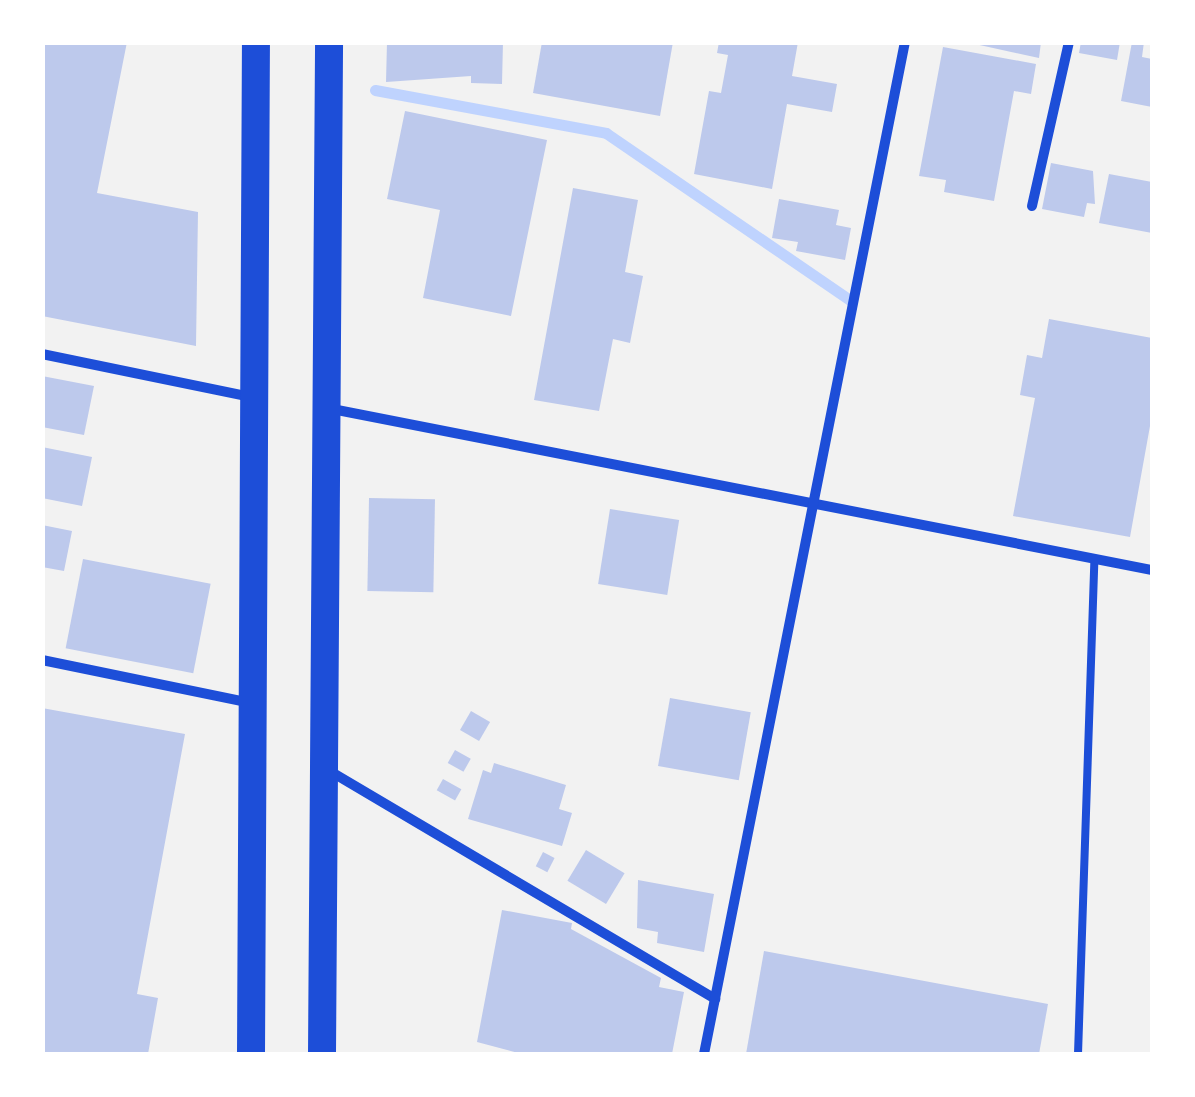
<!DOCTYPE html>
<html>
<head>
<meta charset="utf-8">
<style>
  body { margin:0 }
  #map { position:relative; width:1195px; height:1097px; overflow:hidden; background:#f2f2f2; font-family:Inter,sans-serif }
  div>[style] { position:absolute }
  .stream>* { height:11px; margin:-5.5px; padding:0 5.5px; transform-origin:5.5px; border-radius:5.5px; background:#bfd3fe }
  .building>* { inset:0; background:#bdc9ec; transform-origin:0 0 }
  .service>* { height:8px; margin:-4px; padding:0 4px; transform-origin:4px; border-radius:4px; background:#1d4ed8 }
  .minor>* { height:10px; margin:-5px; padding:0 5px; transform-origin:5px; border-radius:5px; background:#1d4ed8 }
  .trunk>* { height:28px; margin:-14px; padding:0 14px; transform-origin:14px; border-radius:14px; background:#1d4ed8 }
  span { translate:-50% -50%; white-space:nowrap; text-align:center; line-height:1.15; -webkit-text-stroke:9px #fff; paint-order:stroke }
  .frame { position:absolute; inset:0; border:45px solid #fff; pointer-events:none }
</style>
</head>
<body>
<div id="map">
  <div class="stream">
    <div style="left:375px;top:90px;width:235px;rotate:10.5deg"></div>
    <div style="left:606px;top:133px;width:296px;rotate:34.4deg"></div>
  </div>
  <div class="building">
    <div style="clip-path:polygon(42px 42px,127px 42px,97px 193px,198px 212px,196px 346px,42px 316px)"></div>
    <div style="clip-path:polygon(387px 42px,503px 42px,502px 84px,471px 83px,471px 76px,386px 82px)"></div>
    <div style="clip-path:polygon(542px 42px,673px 42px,660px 116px,533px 93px)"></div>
    <div style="clip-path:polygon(719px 42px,798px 42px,792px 76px,837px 84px,832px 112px,787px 104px,772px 189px,694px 174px,709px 91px,721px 93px,728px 55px,717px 53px)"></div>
    <div style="clip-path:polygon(966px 42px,1041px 42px,1039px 58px)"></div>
    <div style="clip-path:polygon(1081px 42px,1120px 42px,1117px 60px,1079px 53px)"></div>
    <div style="clip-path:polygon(1132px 42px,1144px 42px,1142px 57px,1152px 59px,1152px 107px,1121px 101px)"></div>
    <div style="clip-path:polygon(943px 47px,1036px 64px,1031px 94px,1014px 91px,994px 201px,944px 192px,946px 180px,919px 176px)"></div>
    <div style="clip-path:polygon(405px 111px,547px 140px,511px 316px,423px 298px,440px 210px,387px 199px)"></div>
    <div style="clip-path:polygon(1051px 163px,1093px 171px,1095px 204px,1087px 203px,1084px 217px,1042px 209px)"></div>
    <div style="clip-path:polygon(1109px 174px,1152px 182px,1152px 233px,1099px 223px)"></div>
    <div style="clip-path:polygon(573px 188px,638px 200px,625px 272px,643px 276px,630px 343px,613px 339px,599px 411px,534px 400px)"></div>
    <div style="clip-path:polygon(779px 199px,839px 210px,836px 225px,851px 228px,845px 260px,796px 251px,798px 242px,772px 238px)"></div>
    <div style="clip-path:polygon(1049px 319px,1152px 338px,1152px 415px,1130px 537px,1013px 516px,1035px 398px,1020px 395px,1027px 355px,1042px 358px)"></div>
    <div style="clip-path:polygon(42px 376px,94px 386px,84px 435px,42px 427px)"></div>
    <div style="clip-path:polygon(42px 447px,92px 457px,82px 506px,42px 498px)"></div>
    <div style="left:369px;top:498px;width:66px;height:93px;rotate:1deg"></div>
    <div style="left:610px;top:509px;width:70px;height:76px;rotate:9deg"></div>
    <div style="clip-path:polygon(42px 525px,72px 531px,64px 571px,42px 567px)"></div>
    <div style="left:83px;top:559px;width:130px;height:91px;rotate:11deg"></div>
    <div style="left:670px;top:698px;width:82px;height:69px;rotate:10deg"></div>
    <div style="clip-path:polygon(42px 708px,185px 734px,137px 994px,158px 998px,148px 1054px,42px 1054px)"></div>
    <div style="left:471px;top:711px;width:22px;height:22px;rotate:30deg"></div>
    <div style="left:455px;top:750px;width:18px;height:15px;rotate:29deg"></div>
    <div style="clip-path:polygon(494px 763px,566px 785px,559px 809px,572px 813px,562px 846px,468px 819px,483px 770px,491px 773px)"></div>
    <div style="left:443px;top:779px;width:21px;height:13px;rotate:29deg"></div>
    <div style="left:586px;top:850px;width:45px;height:36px;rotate:31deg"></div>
    <div style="left:543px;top:852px;width:13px;height:16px;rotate:27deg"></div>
    <div style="clip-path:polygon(638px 880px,714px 894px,704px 952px,657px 943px,658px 932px,637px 928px)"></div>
    <div style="clip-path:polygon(502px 910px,572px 923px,571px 929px,661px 978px,659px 987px,684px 992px,672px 1054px,522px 1054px,477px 1042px)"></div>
    <div style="clip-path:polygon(764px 951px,1048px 1004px,1039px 1054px,746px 1054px)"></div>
  </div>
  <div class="service">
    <div style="left:1078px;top:1054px;width:495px;rotate:-88.1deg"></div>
  </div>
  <div class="minor">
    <div style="left:1032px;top:206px;width:168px;rotate:-77.3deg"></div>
    <div style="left:42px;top:354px;width:214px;rotate:11.6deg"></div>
    <div style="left:327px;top:408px;width:841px;rotate:11.11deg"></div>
    <div style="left:42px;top:660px;width:214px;rotate:11.6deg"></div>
    <div style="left:328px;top:770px;width:450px;rotate:30.6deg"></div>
    <div style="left:704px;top:1054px;width:1032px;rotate:-78.77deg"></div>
  </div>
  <div class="trunk">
    <div style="left:251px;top:1054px;width:1012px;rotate:-89.72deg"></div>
    <div style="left:322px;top:1054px;width:1012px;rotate:-89.6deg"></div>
  </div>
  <div class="frame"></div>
</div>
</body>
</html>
